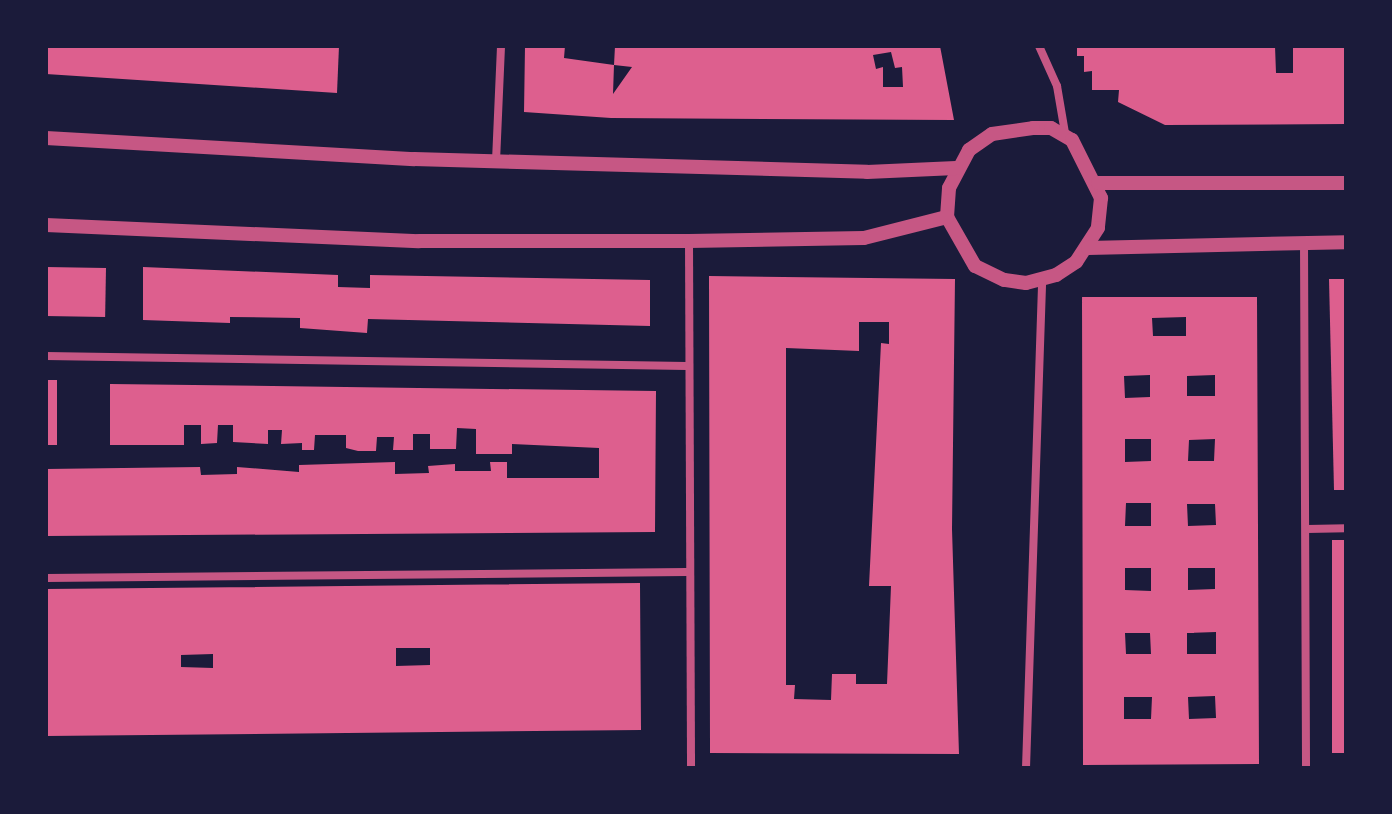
<!DOCTYPE html>
<html>
<head>
<meta charset="utf-8">
<style>
  body { margin:0 }
  #map { position:relative; width:1392px; height:814px; overflow:hidden; background:#1b1b3a; font-family:Commissioner,sans-serif }
  div>[style] { position:absolute }
  .building>* { inset:0; background:#dd5f8e; transform-origin:0 0 }
  .minor>* { height:8px; margin:-4px; padding:0 4px; transform-origin:4px; border-radius:4px; background:#c65784 }
  .tertiary>* { height:14px; margin:-7px; padding:0 7px; transform-origin:7px; border-radius:7px; background:#c65784 }
  span { translate:-50% -50%; white-space:nowrap; text-align:center; line-height:1.15; -webkit-text-stroke:8px #1b1b3a; paint-order:stroke }
  .frame { position:absolute; inset:0; border:48px solid #1b1b3a; pointer-events:none }
</style>
</head>
<body>
<div id="map">
  <div class="building">
    <div style="clip-path:polygon(46px 46px,339px 46px,337px 93px,46px 74px)"></div>
    <div style="clip-path:polygon(evenodd,525px 46px,565px 46px,564px 58px,614px 65px,613px 94px,632px 67px,614px 65px,615px 46px,940px 46px,954px 120px,611px 118px,524px 112px,525px 46px,891px 52px,895px 68px,902px 67px,903px 87px,883px 87px,883px 67px,876px 69px,873px 55px,891px 52px)"></div>
    <div style="clip-path:polygon(1077px 46px,1275px 46px,1276px 73px,1293px 73px,1293px 46px,1346px 46px,1346px 124px,1165px 125px,1118px 102px,1119px 90px,1092px 90px,1092px 71px,1084px 72px,1084px 56px,1077px 56px)"></div>
    <div style="left:46px;top:267px;width:60px;height:49px;rotate:1deg"></div>
    <div style="clip-path:polygon(143px 267px,338px 275px,338px 287px,370px 288px,370px 275px,650px 280px,650px 326px,368px 319px,367px 333px,300px 328px,300px 318px,230px 317px,230px 323px,143px 320px)"></div>
    <div style="clip-path:polygon(evenodd,709px 276px,955px 279px,952px 529px,959px 754px,710px 753px,709px 276px,859px 322px,889px 322px,889px 344px,881px 343px,869px 586px,891px 586px,887px 684px,856px 684px,856px 674px,832px 674px,831px 700px,794px 699px,795px 685px,786px 685px,786px 348px,859px 351px,859px 322px)"></div>
    <div style="clip-path:polygon(1329px 279px,1346px 279px,1346px 490px,1334px 490px)"></div>
    <div style="clip-path:polygon(evenodd,1082px 297px,1257px 297px,1259px 764px,1083px 765px,1082px 297px,1186px 317px,1186px 336px,1153px 336px,1152px 318px,1186px 317px,1082px 297px,1150px 375px,1150px 397px,1125px 398px,1124px 376px,1150px 375px,1082px 297px,1215px 375px,1215px 396px,1187px 396px,1187px 376px,1215px 375px,1082px 297px,1125px 439px,1151px 439px,1151px 461px,1125px 462px,1125px 439px,1082px 297px,1215px 439px,1214px 461px,1188px 461px,1189px 440px,1215px 439px,1082px 297px,1126px 503px,1151px 503px,1151px 526px,1125px 526px,1126px 503px,1082px 297px,1187px 504px,1215px 504px,1216px 525px,1188px 526px,1187px 504px,1082px 297px,1125px 568px,1151px 568px,1151px 591px,1125px 590px,1125px 568px,1082px 297px,1188px 568px,1215px 568px,1215px 589px,1188px 590px,1188px 568px,1082px 297px,1216px 632px,1216px 654px,1187px 654px,1187px 633px,1216px 632px,1082px 297px,1125px 633px,1150px 633px,1151px 654px,1126px 654px,1125px 633px,1082px 297px,1215px 696px,1216px 718px,1189px 719px,1188px 697px,1215px 696px,1082px 297px,1124px 697px,1152px 697px,1151px 719px,1124px 719px,1124px 697px)"></div>
    <div style="left:46px;top:380px;width:11px;height:65px"></div>
    <div style="clip-path:polygon(110px 384px,656px 391px,655px 532px,46px 536px,46px 469px,200px 467px,201px 475px,237px 474px,237px 467px,299px 472px,299px 465px,395px 462px,395px 474px,429px 473px,428px 466px,455px 464px,455px 471px,491px 471px,490px 462px,507px 462px,507px 478px,599px 478px,599px 448px,512px 444px,512px 454px,476px 454px,476px 429px,457px 428px,456px 449px,430px 449px,430px 434px,413px 434px,413px 450px,393px 450px,394px 437px,377px 437px,376px 451px,358px 451px,346px 448px,346px 435px,315px 435px,314px 450px,302px 450px,302px 443px,281px 444px,282px 430px,268px 430px,268px 444px,233px 442px,233px 425px,218px 425px,217px 443px,201px 444px,201px 425px,184px 425px,184px 445px,110px 445px)"></div>
    <div style="left:1332px;top:540px;width:14px;height:213px"></div>
    <div style="clip-path:polygon(evenodd,640px 583px,641px 730px,46px 736px,46px 589px,640px 583px,396px 648px,430px 648px,430px 665px,396px 666px,396px 648px,640px 583px,213px 654px,213px 668px,181px 667px,181px 655px,213px 654px)"></div>
  </div>
  <div class="minor">
    <div style="left:1039px;top:46px;width:44px;rotate:65.8deg"></div>
    <div style="left:1057px;top:86px;width:48px;rotate:80.3deg"></div>
    <div style="left:496px;top:161px;width:115px;rotate:-87.5deg"></div>
    <div style="left:689px;top:241px;width:527px;rotate:89.78deg"></div>
    <div style="left:1304px;top:242px;width:526px;rotate:89.78deg"></div>
    <div style="left:46px;top:356px;width:641px;rotate:0.89deg"></div>
    <div style="left:1307px;top:529px;width:39px;rotate:-1deg"></div>
    <div style="left:46px;top:578px;width:641px;rotate:-0.54deg"></div>
    <div style="left:1026px;top:768px;width:488px;rotate:-88.1deg"></div>
  </div>
  <div class="tertiary">
    <div style="left:1033px;top:128px;width:18px"></div>
    <div style="left:1051px;top:128px;width:24px;rotate:30deg"></div>
    <div style="left:1072px;top:140px;width:65px;rotate:63.4deg"></div>
    <div style="left:1101px;top:198px;width:30px;rotate:96deg"></div>
    <div style="left:1098px;top:228px;width:40px;rotate:122.9deg"></div>
    <div style="left:1076px;top:262px;width:24px;rotate:147deg"></div>
    <div style="left:1056px;top:275px;width:31px;rotate:165deg"></div>
    <div style="left:1026px;top:283px;width:22px;rotate:-172deg"></div>
    <div style="left:1004px;top:280px;width:32px;rotate:-154deg"></div>
    <div style="left:975px;top:266px;width:56px;rotate:-119.7deg"></div>
    <div style="left:947px;top:217px;width:29px;rotate:-86deg"></div>
    <div style="left:949px;top:188px;width:43px;rotate:-62.2deg"></div>
    <div style="left:969px;top:150px;width:28px;rotate:-35deg"></div>
    <div style="left:992px;top:134px;width:41px;rotate:-8.3deg"></div>
    <div style="left:46px;top:138px;width:369px;rotate:3.3deg"></div>
    <div style="left:414px;top:159px;width:453px;rotate:1.6deg"></div>
    <div style="left:867px;top:172px;width:89px;rotate:-2.6deg"></div>
    <div style="left:1098px;top:183px;width:248px"></div>
    <div style="left:46px;top:225px;width:373px;rotate:2.5deg"></div>
    <div style="left:419px;top:241px;width:270px"></div>
    <div style="left:689px;top:241px;width:175px;rotate:-1deg"></div>
    <div style="left:864px;top:238px;width:86px;rotate:-14.2deg"></div>
    <div style="left:1088px;top:248px;width:258px;rotate:-1.3deg"></div>
  </div>
  <div class="frame"></div>
</div>
</body>
</html>
